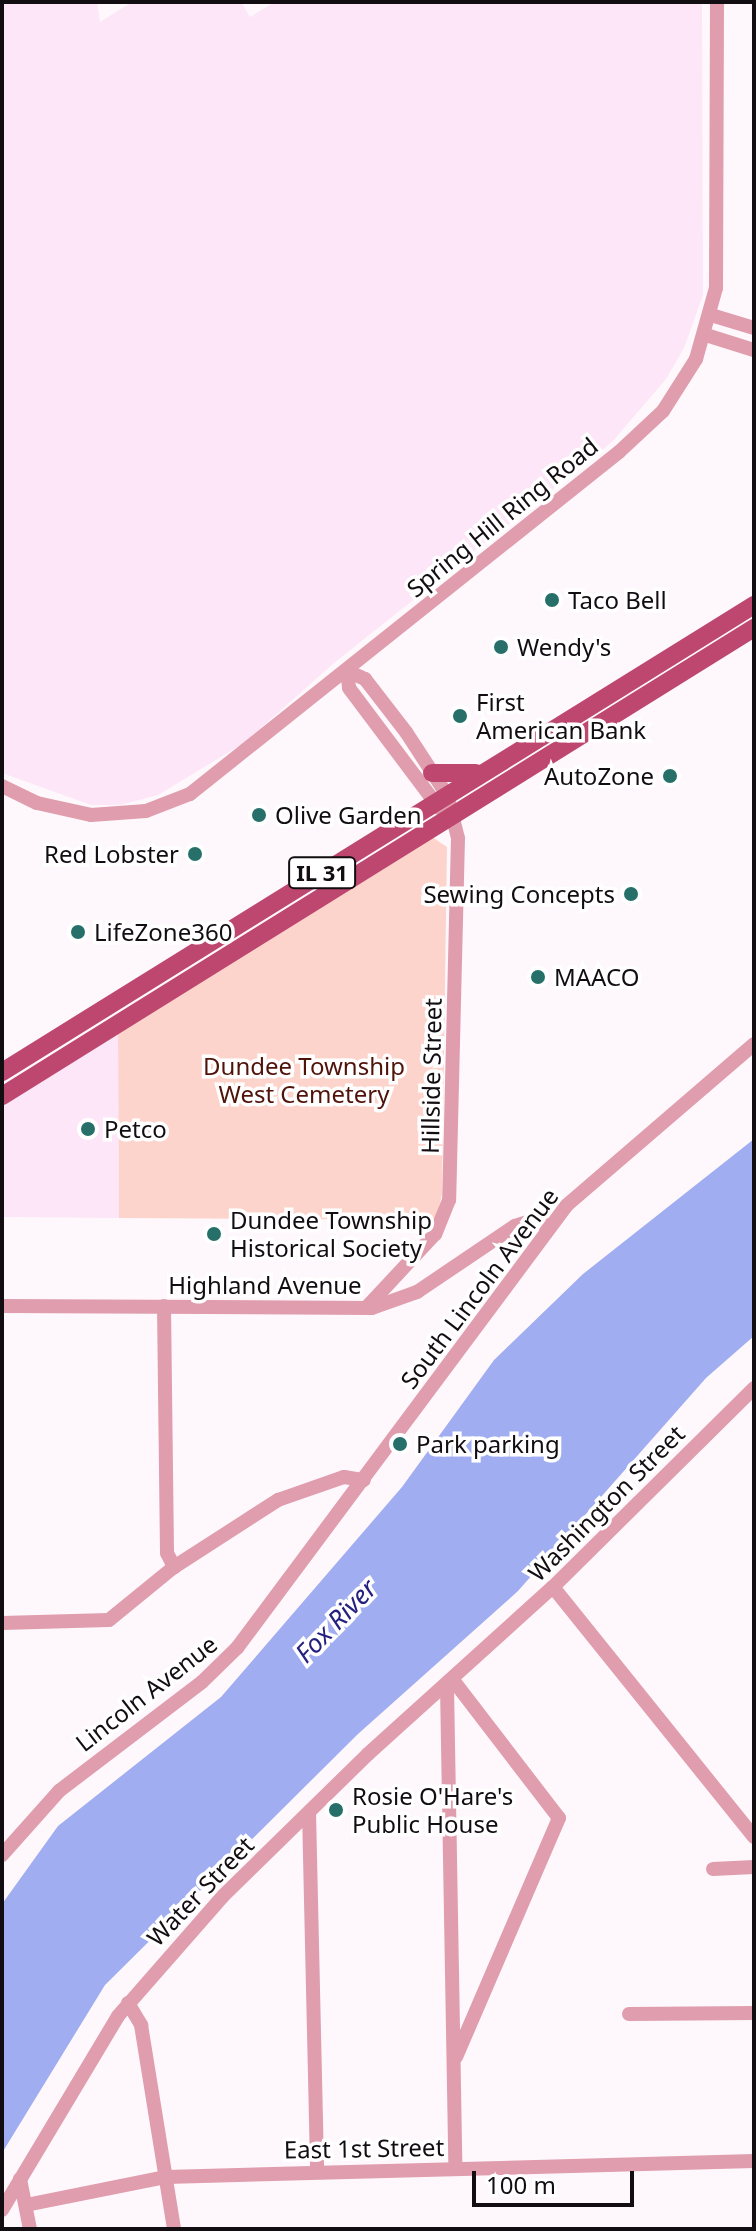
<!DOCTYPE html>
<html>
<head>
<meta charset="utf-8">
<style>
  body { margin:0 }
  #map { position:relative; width:756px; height:2231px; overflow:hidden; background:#fef8fc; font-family:"Noto Sans",sans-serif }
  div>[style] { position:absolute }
  .built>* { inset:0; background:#fce6f7 }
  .green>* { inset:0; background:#fdd4cc }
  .water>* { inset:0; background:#a0adf1 }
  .minor>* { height:14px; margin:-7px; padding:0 7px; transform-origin:7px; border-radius:7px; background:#e09dae }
  .major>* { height:18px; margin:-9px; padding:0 9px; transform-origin:9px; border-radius:9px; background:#be476f }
  .dots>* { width:22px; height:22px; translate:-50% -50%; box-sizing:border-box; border:4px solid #fff; border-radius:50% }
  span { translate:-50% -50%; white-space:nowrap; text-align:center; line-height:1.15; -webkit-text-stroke:7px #fff; paint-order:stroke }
  .shield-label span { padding:2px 6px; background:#fff; border:2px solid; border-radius:6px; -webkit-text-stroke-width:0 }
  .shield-label { font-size:22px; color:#120d11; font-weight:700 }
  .street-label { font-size:24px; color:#120d11 }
  .poi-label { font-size:24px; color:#120d11 }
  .left { translate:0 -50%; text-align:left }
  .right { translate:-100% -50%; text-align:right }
  .park-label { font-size:24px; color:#501309 }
  .water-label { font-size:26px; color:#252180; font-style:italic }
  .frame { position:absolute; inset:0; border:4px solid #120d11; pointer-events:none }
  .scale { position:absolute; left:472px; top:2171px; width:162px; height:36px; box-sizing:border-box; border:4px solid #120d11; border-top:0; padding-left:10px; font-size:24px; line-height:28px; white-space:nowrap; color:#120d11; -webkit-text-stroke:6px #fff; paint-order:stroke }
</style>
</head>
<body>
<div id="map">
  <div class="built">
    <div style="clip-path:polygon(2px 2px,97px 2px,100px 22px,132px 2px,241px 2px,250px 17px,275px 2px,702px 2px,703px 295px,684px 348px,666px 379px,612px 442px,334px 663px,244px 743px,158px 795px,120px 805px,91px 805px,2px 773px)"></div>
    <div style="clip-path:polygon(118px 1031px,119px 1218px,2px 1217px,2px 1104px)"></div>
  </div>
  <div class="green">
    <div style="clip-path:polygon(432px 837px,447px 847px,442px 1194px,436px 1220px,119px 1218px,118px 1031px)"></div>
  </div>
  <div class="water">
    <div style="clip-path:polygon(754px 1139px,754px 1336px,706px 1378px,518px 1591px,358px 1734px,105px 1985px,2px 2153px,2px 1904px,58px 1826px,221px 1697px,402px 1487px,494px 1360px,583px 1274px)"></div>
  </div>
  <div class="minor">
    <div style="left:711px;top:315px;width:45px;rotate:16.8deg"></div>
    <div style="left:706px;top:335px;width:50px;rotate:17.4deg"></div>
    <div style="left:347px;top:671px;width:20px;rotate:24deg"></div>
    <div style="left:365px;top:679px;width:67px;rotate:52.3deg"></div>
    <div style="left:406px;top:732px;width:75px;rotate:56.9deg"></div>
    <div style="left:447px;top:795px;width:44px;rotate:75.7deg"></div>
    <div style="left:458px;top:838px;width:362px;rotate:91.4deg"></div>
    <div style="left:449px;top:1200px;width:37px;rotate:112deg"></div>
    <div style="left:435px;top:1234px;width:101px;rotate:133deg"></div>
    <div style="left:347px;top:671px;width:17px;rotate:83deg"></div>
    <div style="left:349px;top:688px;width:150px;rotate:53.1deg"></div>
    <div style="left:2px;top:786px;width:39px;rotate:26deg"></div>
    <div style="left:37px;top:803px;width:55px;rotate:12.5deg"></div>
    <div style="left:91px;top:815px;width:55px;rotate:-4.2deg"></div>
    <div style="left:146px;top:811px;width:47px;rotate:-21.1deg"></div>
    <div style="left:190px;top:794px;width:549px;rotate:-38.56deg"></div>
    <div style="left:619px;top:452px;width:60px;rotate:-43deg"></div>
    <div style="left:663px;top:411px;width:62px;rotate:-57.6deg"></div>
    <div style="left:696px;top:359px;width:74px;rotate:-74.3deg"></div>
    <div style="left:716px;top:288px;width:286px;rotate:-89.8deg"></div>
    <div style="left:2px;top:1306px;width:370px;rotate:0.3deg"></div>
    <div style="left:372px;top:1308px;width:48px;rotate:-19.6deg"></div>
    <div style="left:417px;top:1292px;width:118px;rotate:-34deg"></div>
    <div style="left:515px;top:1226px;width:19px;rotate:-18deg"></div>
    <div style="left:533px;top:1220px;width:18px;rotate:22deg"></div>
    <div style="left:164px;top:1306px;width:247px;rotate:89.3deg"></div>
    <div style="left:167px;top:1553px;width:16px;rotate:63deg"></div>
    <div style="left:553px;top:1587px;width:321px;rotate:51.2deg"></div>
    <div style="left:2px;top:1623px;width:107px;rotate:-1.6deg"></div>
    <div style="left:109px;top:1620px;width:84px;rotate:-39.2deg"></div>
    <div style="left:174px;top:1567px;width:124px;rotate:-32.8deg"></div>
    <div style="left:278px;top:1500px;width:70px;rotate:-19.2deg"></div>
    <div style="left:344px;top:1477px;width:20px;rotate:9deg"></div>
    <div style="left:453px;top:1680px;width:174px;rotate:52.5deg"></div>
    <div style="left:559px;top:1818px;width:260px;rotate:113.3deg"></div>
    <div style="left:447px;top:1686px;width:482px;rotate:89deg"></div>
    <div style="left:309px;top:1812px;width:357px;rotate:88.7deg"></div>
    <div style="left:2px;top:1855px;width:86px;rotate:-48.3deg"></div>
    <div style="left:59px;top:1791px;width:180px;rotate:-37.3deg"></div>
    <div style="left:202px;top:1682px;width:49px;rotate:-44.2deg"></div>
    <div style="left:237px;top:1648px;width:552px;rotate:-53.32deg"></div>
    <div style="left:567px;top:1205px;width:247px;rotate:-40.7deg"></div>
    <div style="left:713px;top:1869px;width:41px;rotate:-2.8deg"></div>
    <div style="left:128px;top:2003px;width:26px;rotate:59deg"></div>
    <div style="left:141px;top:2025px;width:207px;rotate:80.8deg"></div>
    <div style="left:629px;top:2014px;width:125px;rotate:-0.5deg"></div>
    <div style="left:20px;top:2179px;width:51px;rotate:78.7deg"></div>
    <div style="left:26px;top:2205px;width:143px;rotate:-11.3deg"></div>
    <div style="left:166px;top:2177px;width:588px;rotate:-1.56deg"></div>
    <div style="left:2px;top:2210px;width:226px;rotate:-59.1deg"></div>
    <div style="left:118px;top:2016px;width:159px;rotate:-48.8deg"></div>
    <div style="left:223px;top:1896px;width:203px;rotate:-44.4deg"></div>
    <div style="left:368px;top:1754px;width:249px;rotate:-42.1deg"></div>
    <div style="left:553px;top:1587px;width:283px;rotate:-44.7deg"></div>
  </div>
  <div class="major">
    <div style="left:432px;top:773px;width:44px"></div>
    <div style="left:2px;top:1072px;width:885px;rotate:-31.84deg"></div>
    <div style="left:2px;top:1096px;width:886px;rotate:-31.9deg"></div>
  </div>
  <div class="dots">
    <div style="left:552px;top:600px;background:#27706a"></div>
    <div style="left:501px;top:647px;background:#27706a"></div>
    <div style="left:460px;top:716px;background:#27706a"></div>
    <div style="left:670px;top:776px;background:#27706a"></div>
    <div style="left:259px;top:815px;background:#27706a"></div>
    <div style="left:195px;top:854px;background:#27706a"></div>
    <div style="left:631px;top:894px;background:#27706a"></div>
    <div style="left:78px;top:932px;background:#27706a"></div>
    <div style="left:538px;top:977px;background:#27706a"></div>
    <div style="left:88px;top:1129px;background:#27706a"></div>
    <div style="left:214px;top:1234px;background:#27706a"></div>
    <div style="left:400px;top:1444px;background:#27706a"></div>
    <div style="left:336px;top:1810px;background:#27706a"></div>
  </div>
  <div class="shield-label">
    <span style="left:322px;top:873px">IL 31</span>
  </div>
  <div class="street-label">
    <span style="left:502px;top:517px;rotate:-39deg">Spring Hill Ring Road</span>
    <span style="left:431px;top:1076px;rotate:-89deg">Hillside Street</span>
    <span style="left:265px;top:1285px">Highland Avenue</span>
    <span style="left:479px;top:1288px;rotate:-53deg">South Lincoln Avenue</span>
    <span style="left:606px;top:1503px;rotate:-45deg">Washington Street</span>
    <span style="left:146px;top:1693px;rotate:-38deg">Lincoln Avenue</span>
    <span style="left:200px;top:1891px;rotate:-46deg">Water Street</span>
    <span style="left:364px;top:2148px;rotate:-1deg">East 1st Street</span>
  </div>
  <div class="poi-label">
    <span class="left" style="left:568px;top:600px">Taco Bell</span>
    <span class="left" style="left:517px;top:647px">Wendy's</span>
    <span class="left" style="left:476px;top:716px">First<br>American Bank</span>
    <span class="right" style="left:654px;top:776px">AutoZone</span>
    <span class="left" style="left:275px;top:815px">Olive Garden</span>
    <span class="right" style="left:179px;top:854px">Red Lobster</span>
    <span class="right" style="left:615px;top:894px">Sewing Concepts</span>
    <span class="left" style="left:94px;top:932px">LifeZone360</span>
    <span class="left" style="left:554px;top:977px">MAACO</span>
    <span class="left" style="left:104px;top:1129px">Petco</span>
    <span class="left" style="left:230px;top:1234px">Dundee Township<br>Historical Society</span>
    <span class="left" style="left:416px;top:1444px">Park parking</span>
    <span class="left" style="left:352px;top:1810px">Rosie O'Hare's<br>Public House</span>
  </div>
  <div class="park-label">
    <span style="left:304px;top:1080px">Dundee Township<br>West Cemetery</span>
  </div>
  <div class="water-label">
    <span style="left:336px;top:1621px;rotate:-46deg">Fox River</span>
  </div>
  <div class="frame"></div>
  <div class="scale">100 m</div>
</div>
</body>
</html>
